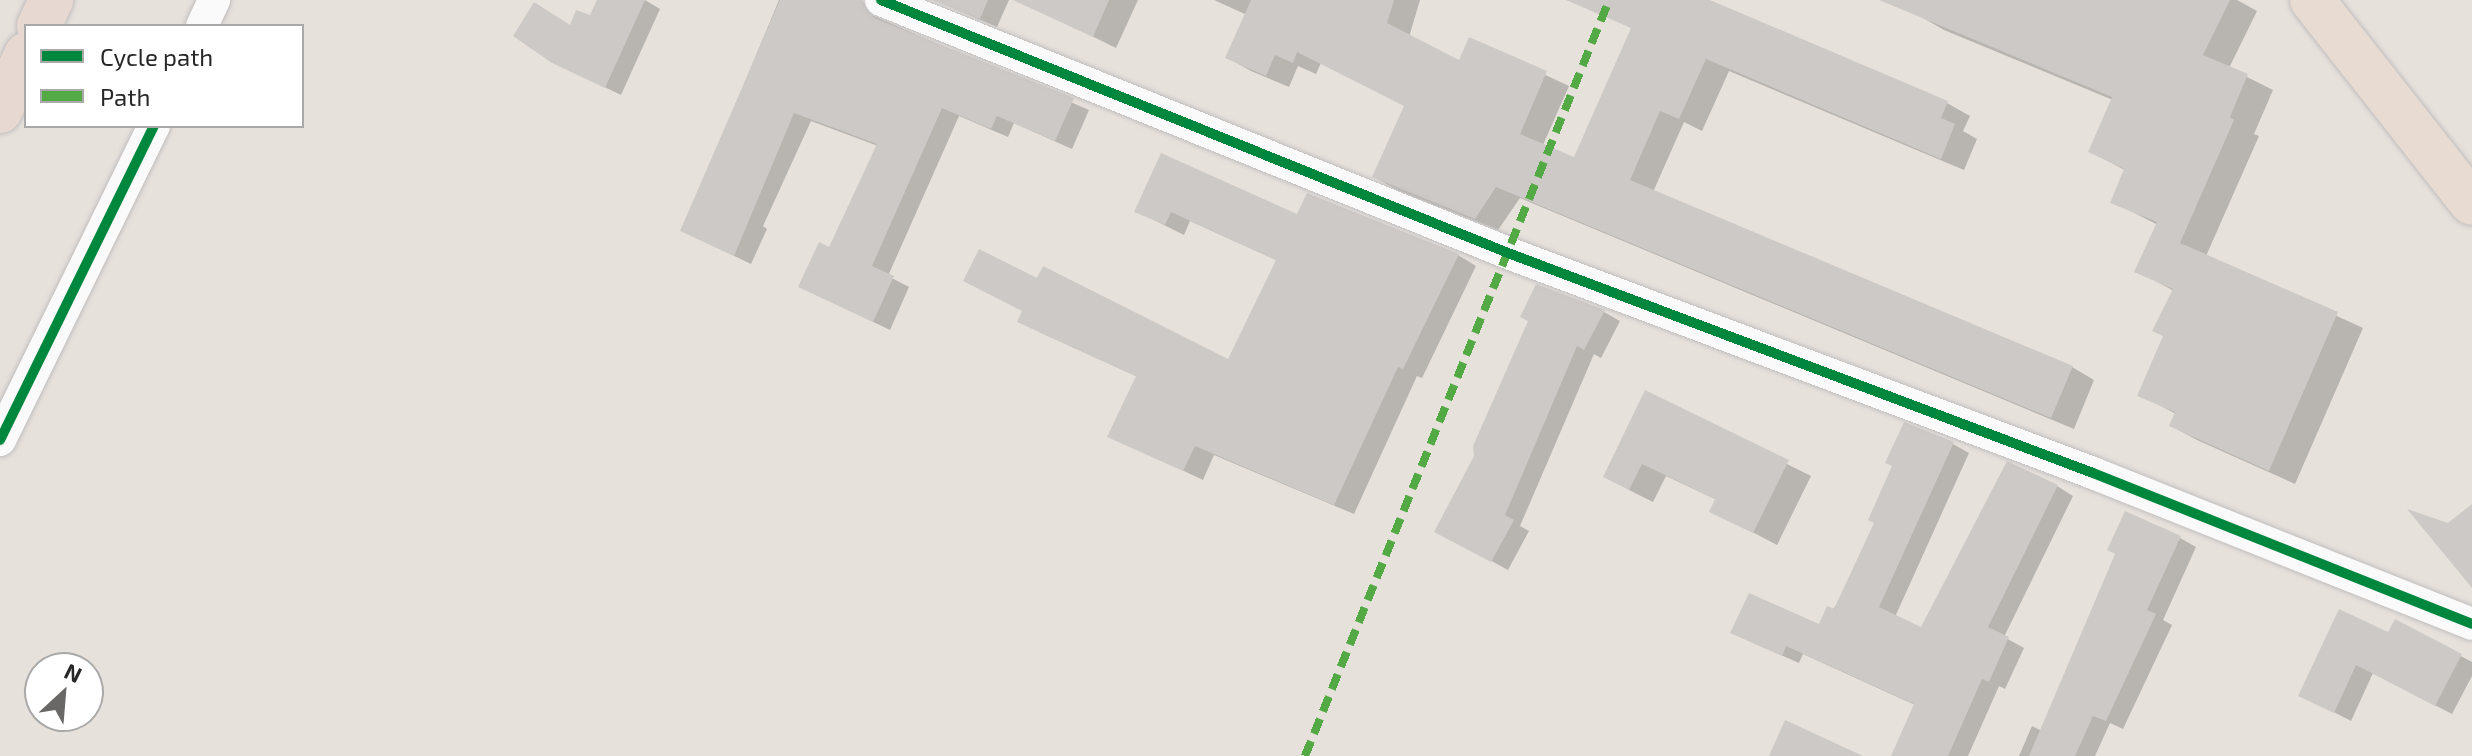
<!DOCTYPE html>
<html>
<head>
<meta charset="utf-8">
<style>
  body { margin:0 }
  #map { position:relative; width:2472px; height:756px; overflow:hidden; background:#e7e1dc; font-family:"Exo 2",sans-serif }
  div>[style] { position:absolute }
  .shadow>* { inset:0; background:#0003 }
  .building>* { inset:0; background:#cdc9c6 }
  .roads { filter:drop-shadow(0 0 2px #c0bebe) drop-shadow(0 0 2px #c0bebe) }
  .minor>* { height:32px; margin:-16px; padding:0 16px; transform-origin:16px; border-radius:16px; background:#fbfafa }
  .trunk>* { height:44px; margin:-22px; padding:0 22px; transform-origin:22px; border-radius:22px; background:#e7dbd2 }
  .motorway>* { height:44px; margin:-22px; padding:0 22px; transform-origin:22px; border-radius:22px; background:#e8d8d2 }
  .quiet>* { height:8px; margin-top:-4px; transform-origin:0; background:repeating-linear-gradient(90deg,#53aa44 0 16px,transparent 0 24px) }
  .cycleway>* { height:10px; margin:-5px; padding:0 5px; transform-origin:5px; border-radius:5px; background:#00873e }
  span { translate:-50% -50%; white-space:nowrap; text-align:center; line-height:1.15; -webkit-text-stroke:7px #fff; paint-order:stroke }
  .legend { position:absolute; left:24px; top:24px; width:280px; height:104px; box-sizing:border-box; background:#fff; border:2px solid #a9a9a9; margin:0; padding:10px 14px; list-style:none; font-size:24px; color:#272727 }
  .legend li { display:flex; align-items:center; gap:16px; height:40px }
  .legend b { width:40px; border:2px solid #a9a9a9 }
  .north { position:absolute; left:24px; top:652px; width:80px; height:80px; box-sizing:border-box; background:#fff; border:2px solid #a9a9a9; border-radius:50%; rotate:26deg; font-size:22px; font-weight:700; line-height:32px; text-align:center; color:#272727 }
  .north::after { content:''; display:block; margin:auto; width:28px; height:36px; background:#6a6866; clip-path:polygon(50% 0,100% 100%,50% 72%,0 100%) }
</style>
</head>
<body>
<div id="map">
  <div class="shadow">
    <div style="clip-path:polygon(599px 0,645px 0,660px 9px,621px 95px,553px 62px,571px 27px,591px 18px)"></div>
    <div style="clip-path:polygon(779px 0,837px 0,1089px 110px,1072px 149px,1014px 123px,1008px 137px,959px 116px,888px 276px,909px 287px,890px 330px,800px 287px,830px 249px,878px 146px,811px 121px,763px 226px,767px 229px,751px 264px,683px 231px)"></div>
    <div style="clip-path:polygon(934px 0,1009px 0,997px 27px)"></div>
    <div style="clip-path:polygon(1053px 0,1138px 0,1116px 48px,1047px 14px)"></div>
    <div style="clip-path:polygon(1214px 0,1420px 0,1409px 37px,1460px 62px,1470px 40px,1569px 86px,1543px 145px,1575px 159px,1633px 29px,1628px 0,1704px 0,1947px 103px,1970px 116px,1963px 131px,1977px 139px,1964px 170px,1729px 71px,1702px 131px,1684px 122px,1653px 192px,2072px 367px,2094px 380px,2074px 429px,1520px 198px,1498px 230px,1397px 190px,1374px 177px,1406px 106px,1321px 63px,1316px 74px,1298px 66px,1289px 87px,1251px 71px,1228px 58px,1247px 15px)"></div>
    <div style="clip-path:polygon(1924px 0,2237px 0,2257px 11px,2229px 68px,2273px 90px,2254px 134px,2259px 136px,2206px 256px,2363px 328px,2295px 484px,2197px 440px,2171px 426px,2176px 414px,2140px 395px,2165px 337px,2174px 291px,2137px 271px,2158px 225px,2113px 202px,2126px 171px,2090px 151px,2113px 100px,1944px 30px,1918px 15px)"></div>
    <div style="clip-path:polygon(1162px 155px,1298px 217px,1458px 255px,1476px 266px,1422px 378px,1417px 376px,1354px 514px,1214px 455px,1203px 480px,1110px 436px,1138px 377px,1039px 332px,1038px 281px,1229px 361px,1278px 261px,1190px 221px,1184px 235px,1136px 211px)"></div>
    <div style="clip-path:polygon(1604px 312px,1620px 321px,1601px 358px,1594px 354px,1520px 526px,1529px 531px,1508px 570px,1453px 540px,1476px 457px,1531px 321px)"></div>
    <div style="clip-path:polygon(1646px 393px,1811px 476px,1777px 545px,1712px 511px,1717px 500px,1666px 476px,1653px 502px,1629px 490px)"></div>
    <div style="clip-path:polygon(1953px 444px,1969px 453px,1895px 617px,1922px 630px,2057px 486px,2073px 496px,2004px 637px,2024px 648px,2005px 689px,1999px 686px,1968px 756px,1893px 756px,1915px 705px,1803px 654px,1799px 663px,1749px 641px,1820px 627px)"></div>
    <div style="clip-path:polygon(2180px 538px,2196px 547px,2163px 620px,2172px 625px,2123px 729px,2110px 723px,2095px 756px,2019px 756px,2032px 726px,2042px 731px)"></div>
    <div style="clip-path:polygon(2396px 622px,2472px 662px,2472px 676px,2452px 714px,2373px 673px,2351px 721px,2301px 695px,2389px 635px)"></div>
  </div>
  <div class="building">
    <div style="clip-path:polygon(597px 0,645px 0,605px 88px,552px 63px,513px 36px,534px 2px,570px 25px,576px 10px,590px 15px)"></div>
    <div style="clip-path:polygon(780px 0,862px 0,874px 18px,1074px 98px,1055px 141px,997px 116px,991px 129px,942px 108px,872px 266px,894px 276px,873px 322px,798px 287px,819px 242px,829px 247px,877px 144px,794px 113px,734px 256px,680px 231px)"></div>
    <div style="clip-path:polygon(932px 0,988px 0,980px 19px)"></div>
    <div style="clip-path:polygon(1013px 0,1109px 0,1093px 37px)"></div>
    <div style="clip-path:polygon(1251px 0,1394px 0,1387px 23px,1459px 60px,1469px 37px,1547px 71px,1520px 134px,1574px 157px,1631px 28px,1566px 0,1710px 0,1948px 101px,1941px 118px,1955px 124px,1941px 159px,1706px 59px,1679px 119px,1660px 111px,1630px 180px,2073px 366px,2051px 418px,1496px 187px,1475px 219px,1372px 177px,1404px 106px,1297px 52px,1293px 63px,1275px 55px,1266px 76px,1225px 58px)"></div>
    <div style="clip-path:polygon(1879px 0,2230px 0,2203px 55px,2248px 74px,2230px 117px,2234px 120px,2180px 243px,2338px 312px,2269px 471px,2169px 426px,2175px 412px,2137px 396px,2163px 336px,2152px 331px,2173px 289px,2134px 272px,2157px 222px,2110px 203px,2124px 169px,2088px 152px,2112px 97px)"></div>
    <div style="clip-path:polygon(1161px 153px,1297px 214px,1307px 193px,1459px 254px,1403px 369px,1398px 367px,1334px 505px,1195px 446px,1183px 471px,1107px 437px,1136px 376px,1017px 322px,1022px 311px,963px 281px,979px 249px,1037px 278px,1043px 266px,1228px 359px,1276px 260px,1171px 212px,1165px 225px,1134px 212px)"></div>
    <div style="clip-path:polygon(1536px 284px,1605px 310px,1584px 350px,1577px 346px,1505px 515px,1514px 520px,1491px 562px,1434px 532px,1474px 456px,1473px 446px,1528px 321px,1520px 317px)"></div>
    <div style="clip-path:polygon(1645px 390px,1789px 460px,1753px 533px,1709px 512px,1715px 499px,1642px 464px,1629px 490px,1603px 477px)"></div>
    <div style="clip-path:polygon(1904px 422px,1954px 442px,1879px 607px,1921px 627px,2007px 461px,2058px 485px,1988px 627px,2009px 637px,1989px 682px,1982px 679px,1948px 756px,1891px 756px,1914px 704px,1786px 646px,1782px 656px,1730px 633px,1749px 593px,1819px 624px,1827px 606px,1834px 609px,1874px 523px,1868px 520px,1892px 466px,1885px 463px)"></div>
    <div style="clip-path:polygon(2472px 504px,2472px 588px,2407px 509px,2448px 523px)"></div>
    <div style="clip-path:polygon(2125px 511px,2181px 536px,2147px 610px,2156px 614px,2106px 721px,2093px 716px,2075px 756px,2029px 756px,2115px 554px,2107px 550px)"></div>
    <div style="clip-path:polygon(2339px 609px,2388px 632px,2395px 619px,2462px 654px,2435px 706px,2356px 665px,2334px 713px,2298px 696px)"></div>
    <div style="clip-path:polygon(1785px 720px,1863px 756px,1769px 756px)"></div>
  </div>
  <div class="roads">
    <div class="minor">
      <div style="left:881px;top:0;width:676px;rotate:21.97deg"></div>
      <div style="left:1508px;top:253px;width:625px;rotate:20.61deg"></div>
      <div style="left:2093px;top:473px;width:408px;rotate:21.7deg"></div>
      <div style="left:202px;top:26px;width:29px;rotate:-65deg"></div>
      <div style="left:0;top:440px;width:350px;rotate:-63.9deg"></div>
    </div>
    <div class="trunk">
      <div style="left:2312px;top:0;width:258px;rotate:51.8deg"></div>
    </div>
    <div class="motorway">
      <div style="left:39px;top:26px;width:29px;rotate:-65deg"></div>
      <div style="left:0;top:111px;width:62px;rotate:-65.1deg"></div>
    </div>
  </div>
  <div class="quiet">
    <div style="left:1305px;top:756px;width:815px;rotate:-68.09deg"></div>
  </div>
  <div class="cycleway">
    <div style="left:881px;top:0;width:676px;rotate:21.97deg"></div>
    <div style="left:1508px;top:253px;width:625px;rotate:20.61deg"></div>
    <div style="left:2093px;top:473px;width:408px;rotate:21.7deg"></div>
    <div style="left:0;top:440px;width:350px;rotate:-63.9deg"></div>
  </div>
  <ul class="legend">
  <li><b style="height:10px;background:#00873e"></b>Cycle path</li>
  <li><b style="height:10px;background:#53aa44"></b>Path</li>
  </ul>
  <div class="north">N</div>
</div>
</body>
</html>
